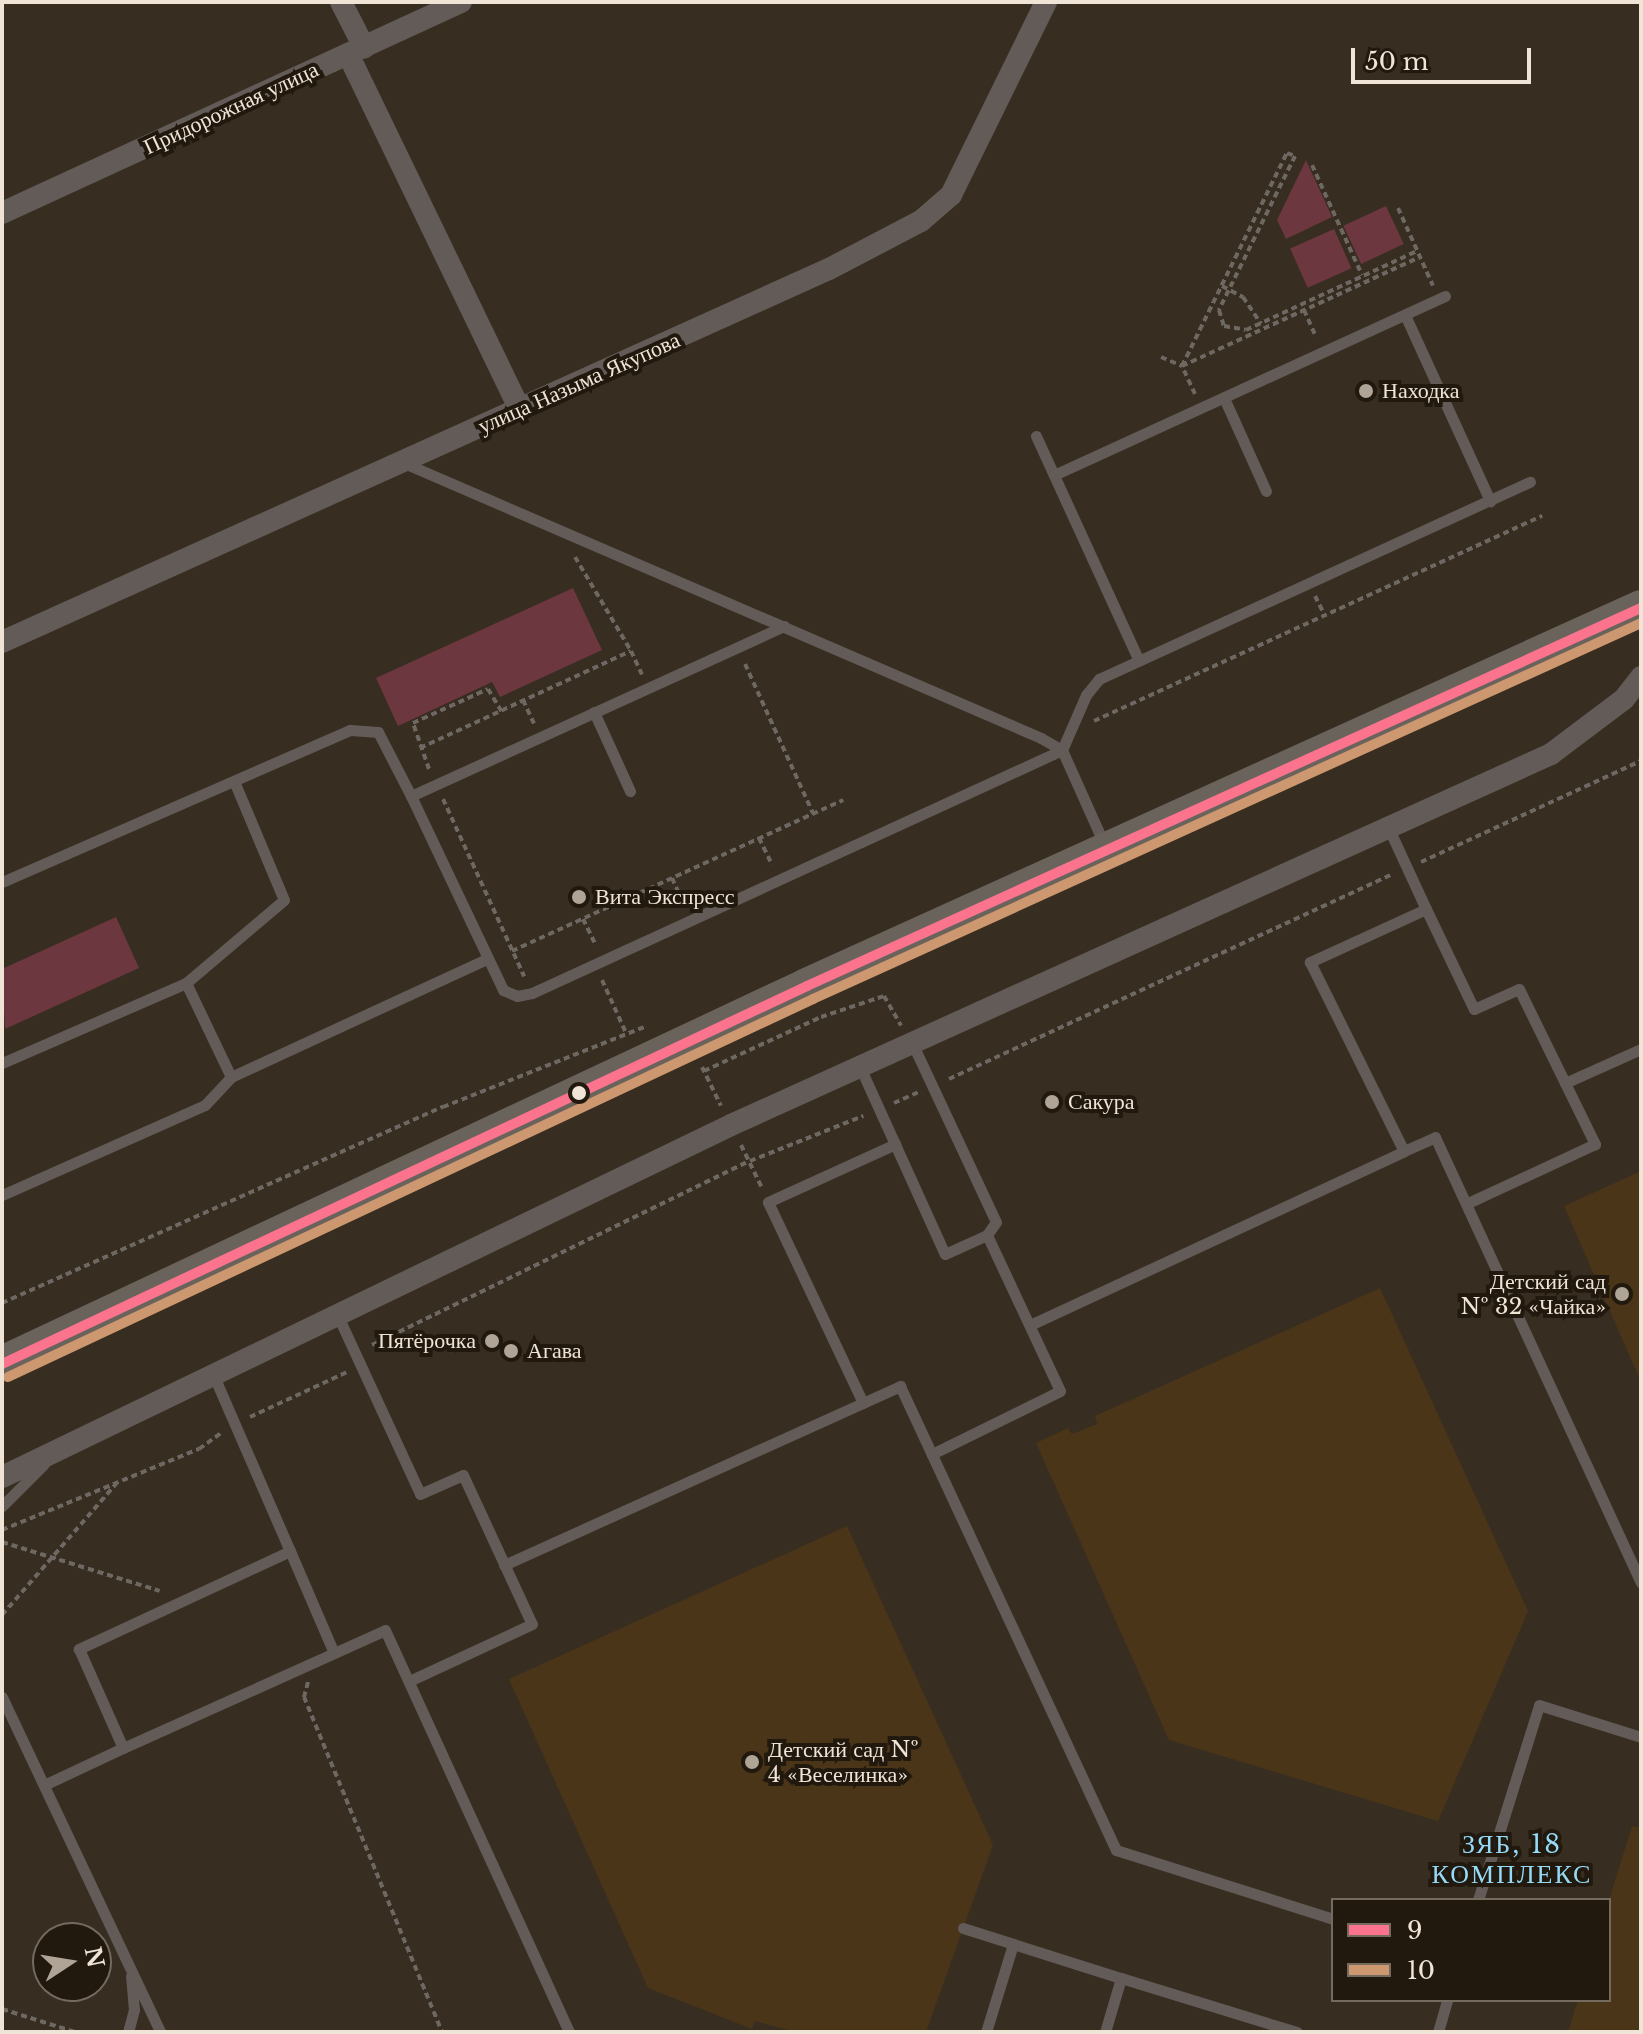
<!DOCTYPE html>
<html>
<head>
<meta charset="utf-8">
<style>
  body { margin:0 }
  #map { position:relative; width:1643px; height:2034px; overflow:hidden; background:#372d20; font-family:"Libre Baskerville",serif }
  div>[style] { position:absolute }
  .built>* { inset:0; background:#4a3519 }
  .green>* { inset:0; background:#6d373f; transform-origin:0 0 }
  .path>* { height:4px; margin-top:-2px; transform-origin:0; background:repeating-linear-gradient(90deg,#6d6862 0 6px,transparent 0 10px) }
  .lane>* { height:11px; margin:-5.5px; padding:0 5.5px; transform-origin:5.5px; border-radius:5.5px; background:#625b58 }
  .street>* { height:22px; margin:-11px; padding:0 11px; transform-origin:11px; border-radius:11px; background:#625b58 }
  .primary>* { height:36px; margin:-18px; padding:0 18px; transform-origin:18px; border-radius:18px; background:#6a635c }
  .bus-1>* { height:10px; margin:-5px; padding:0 5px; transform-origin:5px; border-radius:5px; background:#fc738d }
  .bus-2>* { height:10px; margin:-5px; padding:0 5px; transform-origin:5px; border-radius:5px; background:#cd976f }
  .dots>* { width:22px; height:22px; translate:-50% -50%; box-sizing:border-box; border:4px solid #21180e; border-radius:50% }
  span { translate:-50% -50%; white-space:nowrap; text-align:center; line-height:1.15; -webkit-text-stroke:8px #21180e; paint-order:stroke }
  .street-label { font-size:22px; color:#f0e4d6 }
  .poi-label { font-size:22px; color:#f0e4d6 }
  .left { translate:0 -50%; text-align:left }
  .right { translate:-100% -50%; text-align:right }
  .quarter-label { font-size:26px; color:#95daf7; letter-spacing:2px }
  .frame { position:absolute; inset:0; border:4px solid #f0e4d6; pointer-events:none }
  .legend { position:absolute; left:1331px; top:1898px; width:280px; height:104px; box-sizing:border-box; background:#21180e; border:2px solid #746a5e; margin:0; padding:10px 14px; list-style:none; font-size:24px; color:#f0e4d6 }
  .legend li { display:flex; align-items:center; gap:16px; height:40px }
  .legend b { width:40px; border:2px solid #746a5e }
  .north { position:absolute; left:32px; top:1922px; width:80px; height:80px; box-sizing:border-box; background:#21180e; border:2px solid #746a5e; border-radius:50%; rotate:78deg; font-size:22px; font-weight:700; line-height:32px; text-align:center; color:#f0e4d6 }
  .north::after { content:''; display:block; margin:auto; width:28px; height:36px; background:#afa496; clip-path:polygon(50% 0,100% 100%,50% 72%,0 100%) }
  .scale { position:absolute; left:1351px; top:48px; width:180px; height:36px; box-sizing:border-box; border:4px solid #f0e4d6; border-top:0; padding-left:10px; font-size:24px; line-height:28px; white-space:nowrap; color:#f0e4d6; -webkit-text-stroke:6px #21180e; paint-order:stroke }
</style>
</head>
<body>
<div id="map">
  <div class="built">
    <div style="clip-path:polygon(1641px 1171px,1641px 1382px,1564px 1206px)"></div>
    <div style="clip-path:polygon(1380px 1288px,1528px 1611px,1438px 1821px,1169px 1740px,1036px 1443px,1068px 1428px,1072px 1434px,1097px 1424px,1095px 1416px)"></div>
    <div style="clip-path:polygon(847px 1526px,993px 1845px,926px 2032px,796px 2032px,755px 2021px,752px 2029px,648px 1988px,509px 1679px)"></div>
    <div style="clip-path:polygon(1632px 1826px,1641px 1828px,1641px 2032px,1568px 2032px,1578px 2000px,1609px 2000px,1609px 1900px)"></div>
  </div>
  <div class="green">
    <div style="clip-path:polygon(1306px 160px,1332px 217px,1286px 239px,1277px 220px)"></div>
    <div style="left:1386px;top:206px;width:42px;height:47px;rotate:65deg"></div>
    <div style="left:1334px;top:229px;width:43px;height:48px;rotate:66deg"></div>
    <div style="clip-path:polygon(573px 588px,602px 650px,500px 697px,492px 682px,398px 726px,376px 678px)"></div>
    <div style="clip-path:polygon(116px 917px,139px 968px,5px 1029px,2px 969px)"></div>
  </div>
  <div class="path">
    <div style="left:1312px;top:165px;width:121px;rotate:65.6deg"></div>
    <div style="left:1398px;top:208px;width:85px;rotate:65.8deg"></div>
    <div style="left:1222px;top:286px;width:24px;rotate:28deg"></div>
    <div style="left:1243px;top:297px;width:32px;rotate:56deg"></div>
    <div style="left:1304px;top:310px;width:30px;rotate:66deg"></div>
    <div style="left:1161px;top:357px;width:23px;rotate:23deg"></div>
    <div style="left:1182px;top:366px;width:262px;rotate:-24.6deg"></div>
    <div style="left:1195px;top:394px;width:31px;rotate:-115deg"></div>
    <div style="left:1182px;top:366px;width:237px;rotate:-63.8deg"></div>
    <div style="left:1287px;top:153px;width:9px;rotate:21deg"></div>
    <div style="left:1295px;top:156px;width:172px;rotate:116.3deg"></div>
    <div style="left:1219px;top:310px;width:17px;rotate:73deg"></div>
    <div style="left:1224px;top:326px;width:22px;rotate:10deg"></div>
    <div style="left:1246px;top:330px;width:188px;rotate:-24.8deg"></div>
    <div style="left:575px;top:557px;width:109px;rotate:59.2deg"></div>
    <div style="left:1315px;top:596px;width:22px;rotate:63deg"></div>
    <div style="left:745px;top:664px;width:164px;rotate:65.5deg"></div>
    <div style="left:523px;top:700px;width:26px;rotate:65deg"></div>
    <div style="left:1094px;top:721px;width:493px;rotate:-24.6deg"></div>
    <div style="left:420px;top:748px;width:232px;rotate:-24.7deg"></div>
    <div style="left:631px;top:651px;width:26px;rotate:65deg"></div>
    <div style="left:429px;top:769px;width:49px;rotate:-109.2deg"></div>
    <div style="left:413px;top:723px;width:82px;rotate:-24.4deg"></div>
    <div style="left:488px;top:689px;width:26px;rotate:59deg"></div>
    <div style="left:443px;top:799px;width:195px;rotate:65.4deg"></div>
    <div style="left:759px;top:838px;width:30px;rotate:64deg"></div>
    <div style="left:1421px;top:862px;width:242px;rotate:-24.7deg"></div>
    <div style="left:672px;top:878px;width:30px;rotate:66deg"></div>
    <div style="left:583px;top:919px;width:30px;rotate:64deg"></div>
    <div style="left:512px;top:951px;width:364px;rotate:-24.5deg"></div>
    <div style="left:602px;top:980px;width:58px;rotate:65.6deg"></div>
    <div style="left:702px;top:1067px;width:43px;rotate:64deg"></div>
    <div style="left:704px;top:1071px;width:129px;rotate:-24.8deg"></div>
    <div style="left:821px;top:1017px;width:66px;rotate:-18.4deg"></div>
    <div style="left:884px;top:996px;width:34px;rotate:60deg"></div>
    <div style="left:949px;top:1079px;width:487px;rotate:-24.8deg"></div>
    <div style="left:894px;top:1103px;width:27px;rotate:-24deg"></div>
    <div style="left:741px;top:1145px;width:48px;rotate:64deg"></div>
    <div style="left:2px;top:1303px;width:483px;rotate:-24deg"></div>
    <div style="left:443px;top:1107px;width:219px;rotate:-21.7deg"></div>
    <div style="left:372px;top:1345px;width:420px;rotate:-26deg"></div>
    <div style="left:750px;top:1161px;width:122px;rotate:-21.7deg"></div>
    <div style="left:250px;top:1417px;width:107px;rotate:-24.9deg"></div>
    <div style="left:2px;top:1530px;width:213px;rotate:-22.4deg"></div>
    <div style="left:199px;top:1449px;width:27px;rotate:-36deg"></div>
    <div style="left:2px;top:1542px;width:165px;rotate:17.2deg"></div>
    <div style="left:2px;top:1615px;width:174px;rotate:-49deg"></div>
    <div style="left:308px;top:1682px;width:16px;rotate:105deg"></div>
    <div style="left:304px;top:1697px;width:362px;rotate:67.6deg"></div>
    <div style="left:2px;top:2009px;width:77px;rotate:17.5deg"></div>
  </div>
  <div class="lane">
    <div style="left:1405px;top:315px;width:205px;rotate:65.4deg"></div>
    <div style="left:1224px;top:398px;width:102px;rotate:65.7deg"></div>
    <div style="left:1036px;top:436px;width:247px;rotate:65.4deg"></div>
    <div style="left:404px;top:463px;width:694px;rotate:23.35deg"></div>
    <div style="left:1041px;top:738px;width:24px;rotate:30deg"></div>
    <div style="left:1062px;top:750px;width:105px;rotate:65.9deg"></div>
    <div style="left:1054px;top:475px;width:430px;rotate:-24.6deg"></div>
    <div style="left:784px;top:626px;width:410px;rotate:155.5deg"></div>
    <div style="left:411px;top:796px;width:215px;rotate:64.6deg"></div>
    <div style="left:503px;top:990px;width:15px;rotate:23deg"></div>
    <div style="left:517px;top:996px;width:15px;rotate:-11deg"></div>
    <div style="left:532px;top:993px;width:583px;rotate:-24.63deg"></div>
    <div style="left:1062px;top:750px;width:60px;rotate:-66.4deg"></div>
    <div style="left:1086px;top:695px;width:21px;rotate:-51deg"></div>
    <div style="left:1099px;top:679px;width:474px;rotate:-24.6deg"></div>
    <div style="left:594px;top:712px;width:87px;rotate:65.5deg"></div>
    <div style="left:1389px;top:829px;width:88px;rotate:65.2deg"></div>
    <div style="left:1426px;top:909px;width:128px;rotate:155.4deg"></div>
    <div style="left:1310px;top:962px;width:211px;rotate:63.6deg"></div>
    <div style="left:1404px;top:1151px;width:34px;rotate:-24deg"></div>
    <div style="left:1435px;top:1137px;width:491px;rotate:65.2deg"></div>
    <div style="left:2px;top:882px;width:380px;rotate:-23.6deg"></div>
    <div style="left:350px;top:730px;width:28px;rotate:4deg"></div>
    <div style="left:378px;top:732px;width:72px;rotate:62.7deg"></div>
    <div style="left:1426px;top:909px;width:111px;rotate:64.4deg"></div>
    <div style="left:1474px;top:1009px;width:49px;rotate:-24deg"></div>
    <div style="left:1519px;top:989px;width:173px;rotate:63.9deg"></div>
    <div style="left:1595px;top:1144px;width:142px;rotate:155.1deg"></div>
    <div style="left:186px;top:983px;width:128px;rotate:-40.3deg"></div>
    <div style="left:284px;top:900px;width:129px;rotate:-112.8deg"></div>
    <div style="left:914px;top:1047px;width:193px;rotate:64.9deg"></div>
    <div style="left:996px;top:1222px;width:16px;rotate:125deg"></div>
    <div style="left:2px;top:1063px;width:201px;rotate:-23.5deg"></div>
    <div style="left:186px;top:983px;width:104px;rotate:64.4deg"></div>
    <div style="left:231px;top:1077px;width:281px;rotate:-24.8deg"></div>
    <div style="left:860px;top:1067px;width:205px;rotate:65.6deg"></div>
    <div style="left:945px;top:1254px;width:46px;rotate:-24.3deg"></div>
    <div style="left:987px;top:1235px;width:172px;rotate:64.9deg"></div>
    <div style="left:1060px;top:1391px;width:143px;rotate:153.8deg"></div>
    <div style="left:1565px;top:1083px;width:83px;rotate:-24.1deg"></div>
    <div style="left:2px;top:1195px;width:222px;rotate:-23.9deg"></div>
    <div style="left:205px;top:1105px;width:38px;rotate:-47deg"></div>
    <div style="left:337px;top:1314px;width:198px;rotate:65.2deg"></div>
    <div style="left:420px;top:1494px;width:47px;rotate:-23.8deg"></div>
    <div style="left:463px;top:1475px;width:164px;rotate:65.2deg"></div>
    <div style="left:532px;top:1624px;width:136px;rotate:155.1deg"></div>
    <div style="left:1030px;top:1325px;width:412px;rotate:-24.9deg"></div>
    <div style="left:213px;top:1374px;width:193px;rotate:66.5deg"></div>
    <div style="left:290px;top:1551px;width:233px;rotate:155.1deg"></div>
    <div style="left:79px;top:1649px;width:108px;rotate:66deg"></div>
    <div style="left:123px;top:1748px;width:287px;rotate:-24.2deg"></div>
    <div style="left:385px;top:1630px;width:442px;rotate:65.4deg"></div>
    <div style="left:863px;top:1403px;width:222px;rotate:-115.3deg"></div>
    <div style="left:768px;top:1202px;width:140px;rotate:-24.5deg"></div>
    <div style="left:2px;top:1506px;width:59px;rotate:-45deg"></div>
    <div style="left:290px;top:1551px;width:111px;rotate:66.7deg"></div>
    <div style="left:504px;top:1565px;width:435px;rotate:-24.3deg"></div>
    <div style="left:900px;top:1386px;width:512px;rotate:65.04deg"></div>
    <div style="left:1116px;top:1850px;width:228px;rotate:17.6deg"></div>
    <div style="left:2px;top:1697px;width:370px;rotate:64.7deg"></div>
    <div style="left:44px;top:1785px;width:87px;rotate:-25.1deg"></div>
    <div style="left:1478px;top:1900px;width:204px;rotate:-72.6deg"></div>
    <div style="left:1539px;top:1705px;width:107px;rotate:17.4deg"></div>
    <div style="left:963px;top:1928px;width:166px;rotate:17.6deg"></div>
    <div style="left:1121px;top:1978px;width:56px;rotate:106.5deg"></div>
    <div style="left:1121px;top:1978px;width:184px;rotate:17.1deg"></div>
    <div style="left:128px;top:2032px;width:23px;rotate:-75deg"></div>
    <div style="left:134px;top:2010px;width:34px;rotate:-95deg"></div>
    <div style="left:986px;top:2032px;width:92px;rotate:-72.9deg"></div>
    <div style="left:1438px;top:2032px;width:33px;rotate:-74deg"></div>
  </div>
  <div class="street">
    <div style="left:341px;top:2px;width:51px;rotate:62.9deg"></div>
    <div style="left:348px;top:54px;width:395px;rotate:64.2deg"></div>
    <div style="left:2px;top:213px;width:505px;rotate:-24.69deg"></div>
    <div style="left:2px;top:642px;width:907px;rotate:-24.28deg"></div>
    <div style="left:829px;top:269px;width:104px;rotate:-27.6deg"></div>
    <div style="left:921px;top:221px;width:40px;rotate:-41deg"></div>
    <div style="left:951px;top:195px;width:215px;rotate:-63.8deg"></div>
    <div style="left:2px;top:1477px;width:810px;rotate:-25.77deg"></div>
    <div style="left:731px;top:1125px;width:900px;rotate:-24.34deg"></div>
    <div style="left:1551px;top:754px;width:91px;rotate:-37deg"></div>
    <div style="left:1624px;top:699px;width:28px;rotate:-52deg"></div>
  </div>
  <div class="primary">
    <div style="left:2px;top:1364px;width:889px;rotate:-25.15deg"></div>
    <div style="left:807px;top:986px;width:916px;rotate:-24.38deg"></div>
  </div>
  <div class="bus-1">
    <div style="left:2px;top:1364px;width:889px;rotate:-25.15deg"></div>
    <div style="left:807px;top:986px;width:916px;rotate:-24.38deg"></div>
  </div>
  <div class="bus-2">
    <div style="left:8px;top:1377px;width:889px;rotate:-25.15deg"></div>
    <div style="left:813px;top:999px;width:909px;rotate:-24.42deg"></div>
  </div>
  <div class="dots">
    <div style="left:1366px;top:391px;background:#afa496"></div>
    <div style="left:579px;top:897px;background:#afa496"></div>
    <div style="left:579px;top:1093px;background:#f0e4d6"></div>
    <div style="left:1052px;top:1102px;background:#afa496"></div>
    <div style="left:1622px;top:1294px;background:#afa496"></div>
    <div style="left:492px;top:1341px;background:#afa496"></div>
    <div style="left:511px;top:1351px;background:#afa496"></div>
    <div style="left:752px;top:1762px;background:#afa496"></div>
  </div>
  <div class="street-label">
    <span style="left:231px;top:108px;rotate:-25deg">Придорожная улица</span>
    <span style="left:579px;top:383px;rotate:-24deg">улица Назыма Якупова</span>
  </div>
  <div class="poi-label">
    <span class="left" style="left:1382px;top:391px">Находка</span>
    <span class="left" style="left:595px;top:897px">Вита Экспресс</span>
    <span class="left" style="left:1068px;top:1102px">Сакура</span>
    <span class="right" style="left:1606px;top:1294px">Детский сад<br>№ 32 «Чайка»</span>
    <span class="right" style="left:476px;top:1341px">Пятёрочка</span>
    <span class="left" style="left:527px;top:1351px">Агава</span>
    <span class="left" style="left:768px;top:1762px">Детский сад №<br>4 «Веселинка»</span>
  </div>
  <div class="quarter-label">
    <span style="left:1512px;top:1860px">ЗЯБ, 18<br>КОМПЛЕКС</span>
  </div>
  <div class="frame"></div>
  <ul class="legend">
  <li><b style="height:10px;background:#fc738d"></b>9</li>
  <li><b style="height:10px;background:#cd976f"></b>10</li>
  </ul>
  <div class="north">N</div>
  <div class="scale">50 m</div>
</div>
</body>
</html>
